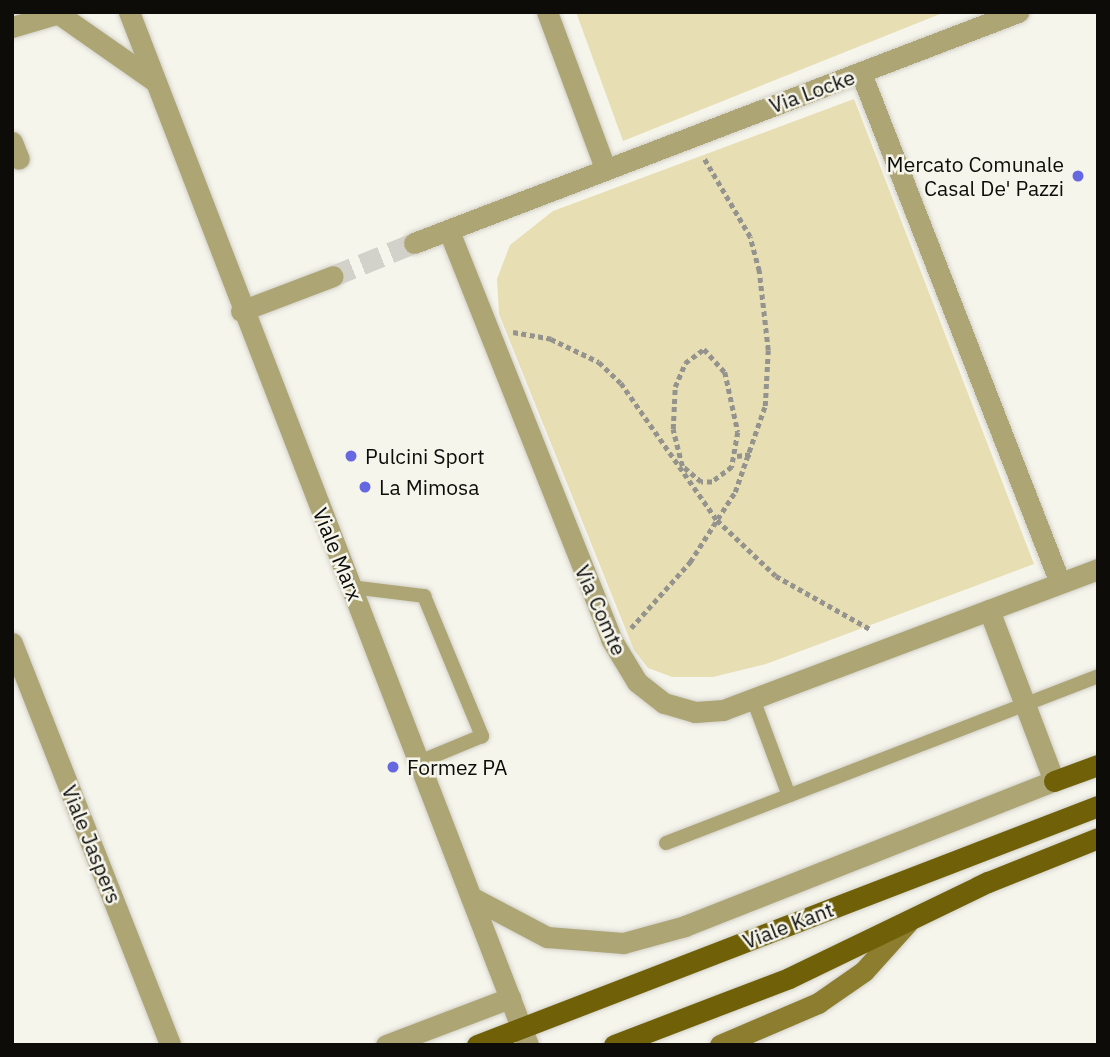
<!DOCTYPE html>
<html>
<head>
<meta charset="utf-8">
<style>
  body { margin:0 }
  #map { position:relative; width:1110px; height:1057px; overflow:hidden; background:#f6f5ec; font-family:"IBM Plex Sans",sans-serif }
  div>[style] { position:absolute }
  .green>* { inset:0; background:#e7deb4 }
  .street-tunnel>* { height:21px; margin-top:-10.5px; transform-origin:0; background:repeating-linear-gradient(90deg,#d3d2ca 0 21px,transparent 0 31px) }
  .path>* { height:4.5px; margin-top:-2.25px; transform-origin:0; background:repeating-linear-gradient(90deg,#94938d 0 5px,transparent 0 8.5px) }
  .roads { filter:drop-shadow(0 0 2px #d1d0c8) drop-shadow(0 0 2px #d1d0c8) }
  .lane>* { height:14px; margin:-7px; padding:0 7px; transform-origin:7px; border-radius:7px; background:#aea575 }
  .street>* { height:21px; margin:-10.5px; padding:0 10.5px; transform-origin:10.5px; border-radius:10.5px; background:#aea575 }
  .secondary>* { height:21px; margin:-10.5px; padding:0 10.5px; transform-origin:10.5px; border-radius:10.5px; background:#8c7d2f }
  .primary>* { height:21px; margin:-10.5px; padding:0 10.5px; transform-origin:10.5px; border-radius:10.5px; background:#706108 }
  .dots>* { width:19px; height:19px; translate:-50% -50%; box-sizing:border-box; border:4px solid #f6f5ec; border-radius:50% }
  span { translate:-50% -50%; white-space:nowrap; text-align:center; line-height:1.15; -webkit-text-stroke:5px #f6f5ec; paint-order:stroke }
  .street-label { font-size:21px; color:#0d0c09 }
  .poi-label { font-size:21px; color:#0d0c09 }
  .right { translate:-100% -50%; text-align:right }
  .left { translate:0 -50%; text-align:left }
  .frame { position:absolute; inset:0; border:14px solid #0d0c09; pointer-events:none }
</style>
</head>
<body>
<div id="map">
  <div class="green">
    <div style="clip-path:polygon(576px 12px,945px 12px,623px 141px)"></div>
    <div style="clip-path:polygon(854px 99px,1034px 564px,766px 664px,713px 677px,672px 677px,648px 668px,634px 650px,499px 314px,497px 279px,510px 245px,553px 211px)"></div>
  </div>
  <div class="street-tunnel">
    <div style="left:333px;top:276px;width:87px;rotate:-22.2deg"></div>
  </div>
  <div class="path">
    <div style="left:513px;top:332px;width:39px;rotate:10deg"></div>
    <div style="left:551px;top:339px;width:53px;rotate:25.6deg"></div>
    <div style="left:599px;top:362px;width:30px;rotate:44deg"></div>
    <div style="left:621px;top:383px;width:167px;rotate:55deg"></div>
    <div style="left:717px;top:520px;width:81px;rotate:43.5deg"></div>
    <div style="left:776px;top:576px;width:110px;rotate:29.4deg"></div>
    <div style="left:704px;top:349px;width:31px;rotate:48deg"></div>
    <div style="left:725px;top:372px;width:61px;rotate:77.8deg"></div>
    <div style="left:738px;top:432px;width:36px;rotate:100deg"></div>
    <div style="left:732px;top:467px;width:25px;rotate:143deg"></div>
    <div style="left:712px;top:482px;width:11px;rotate:180deg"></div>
    <div style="left:701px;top:482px;width:25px;rotate:-140deg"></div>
    <div style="left:682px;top:466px;width:38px;rotate:-104deg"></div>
    <div style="left:673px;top:429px;width:42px;rotate:-87.3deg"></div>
    <div style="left:675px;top:387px;width:26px;rotate:-67deg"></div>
    <div style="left:685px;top:363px;width:24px;rotate:-36deg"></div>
    <div style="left:737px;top:456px;width:15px;rotate:-8deg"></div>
    <div style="left:631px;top:628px;width:89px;rotate:-48.2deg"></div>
    <div style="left:690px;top:562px;width:83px;rotate:-57.3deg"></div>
    <div style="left:735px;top:492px;width:91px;rotate:-70.8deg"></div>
    <div style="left:765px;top:406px;width:56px;rotate:-86.9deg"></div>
    <div style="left:768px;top:350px;width:80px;rotate:-96.5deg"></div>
    <div style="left:759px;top:271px;width:35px;rotate:-105deg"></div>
    <div style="left:750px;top:237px;width:93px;rotate:-120.4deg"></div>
  </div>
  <div class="roads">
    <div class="lane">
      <div style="left:351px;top:587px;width:74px;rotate:7deg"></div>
      <div style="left:424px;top:596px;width:152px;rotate:67.5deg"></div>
      <div style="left:482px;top:736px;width:68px;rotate:157.6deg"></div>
      <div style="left:753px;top:699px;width:103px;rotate:69.6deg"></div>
      <div style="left:666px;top:843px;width:463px;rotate:-21.1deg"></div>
    </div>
    <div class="street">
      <div style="left:56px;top:12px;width:118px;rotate:35deg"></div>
      <div style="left:129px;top:12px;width:1107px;rotate:68.88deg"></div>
      <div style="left:547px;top:12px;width:166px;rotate:69.6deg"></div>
      <div style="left:12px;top:27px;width:53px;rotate:-16.4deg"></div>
      <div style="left:861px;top:73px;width:547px;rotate:68.68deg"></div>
      <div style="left:12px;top:142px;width:18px;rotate:68deg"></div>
      <div style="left:449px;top:231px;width:439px;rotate:68.3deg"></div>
      <div style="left:611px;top:639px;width:50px;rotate:58.8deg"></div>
      <div style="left:637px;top:682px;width:34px;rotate:38deg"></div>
      <div style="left:664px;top:703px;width:32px;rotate:16deg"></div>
      <div style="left:695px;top:712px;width:28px;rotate:-4deg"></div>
      <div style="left:723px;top:710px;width:401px;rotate:-20.6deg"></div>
      <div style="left:414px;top:243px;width:647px;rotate:-20.93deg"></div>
      <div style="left:241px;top:311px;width:98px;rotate:-20.8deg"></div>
      <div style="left:12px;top:643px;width:432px;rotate:68.5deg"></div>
      <div style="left:471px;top:897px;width:86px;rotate:27.8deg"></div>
      <div style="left:547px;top:937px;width:76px;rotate:4.5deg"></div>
      <div style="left:623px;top:943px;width:64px;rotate:-15.3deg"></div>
      <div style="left:685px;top:926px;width:396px;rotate:-21.5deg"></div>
      <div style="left:1054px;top:781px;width:183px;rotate:-110.8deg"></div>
      <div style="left:386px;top:1045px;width:133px;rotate:-20.8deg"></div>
    </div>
    <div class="secondary">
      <div style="left:720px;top:1045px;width:107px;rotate:-23.2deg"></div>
      <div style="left:818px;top:1003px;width:56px;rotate:-34.8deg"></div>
      <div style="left:864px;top:971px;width:66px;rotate:-48.1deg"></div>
    </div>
    <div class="primary">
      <div style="left:1054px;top:781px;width:47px;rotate:-20deg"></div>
      <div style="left:477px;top:1045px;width:665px;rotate:-21.05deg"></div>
      <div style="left:614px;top:1045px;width:187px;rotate:-20.9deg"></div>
      <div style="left:789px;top:978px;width:221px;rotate:-25.8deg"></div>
      <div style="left:988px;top:882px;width:118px;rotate:-21.8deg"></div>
    </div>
  </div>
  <div class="dots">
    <div style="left:1078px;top:176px;background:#6668e1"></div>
    <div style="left:351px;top:456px;background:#6668e1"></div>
    <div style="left:365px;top:487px;background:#6668e1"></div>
    <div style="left:393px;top:767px;background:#6668e1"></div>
  </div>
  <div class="street-label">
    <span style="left:812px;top:91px;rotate:-20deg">Via Locke</span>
    <span style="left:338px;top:554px;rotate:68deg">Viale Marx</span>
    <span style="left:601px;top:610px;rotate:66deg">Via Comte</span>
    <span style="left:92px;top:844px;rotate:68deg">Viale Jaspers</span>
    <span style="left:788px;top:925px;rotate:-21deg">Viale Kant</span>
  </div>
  <div class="poi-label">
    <span class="right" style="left:1064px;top:176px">Mercato Comunale<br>Casal De' Pazzi</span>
    <span class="left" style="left:365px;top:456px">Pulcini Sport</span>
    <span class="left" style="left:379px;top:487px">La Mimosa</span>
    <span class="left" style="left:407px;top:767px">Formez PA</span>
  </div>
  <div class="frame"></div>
</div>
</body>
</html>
